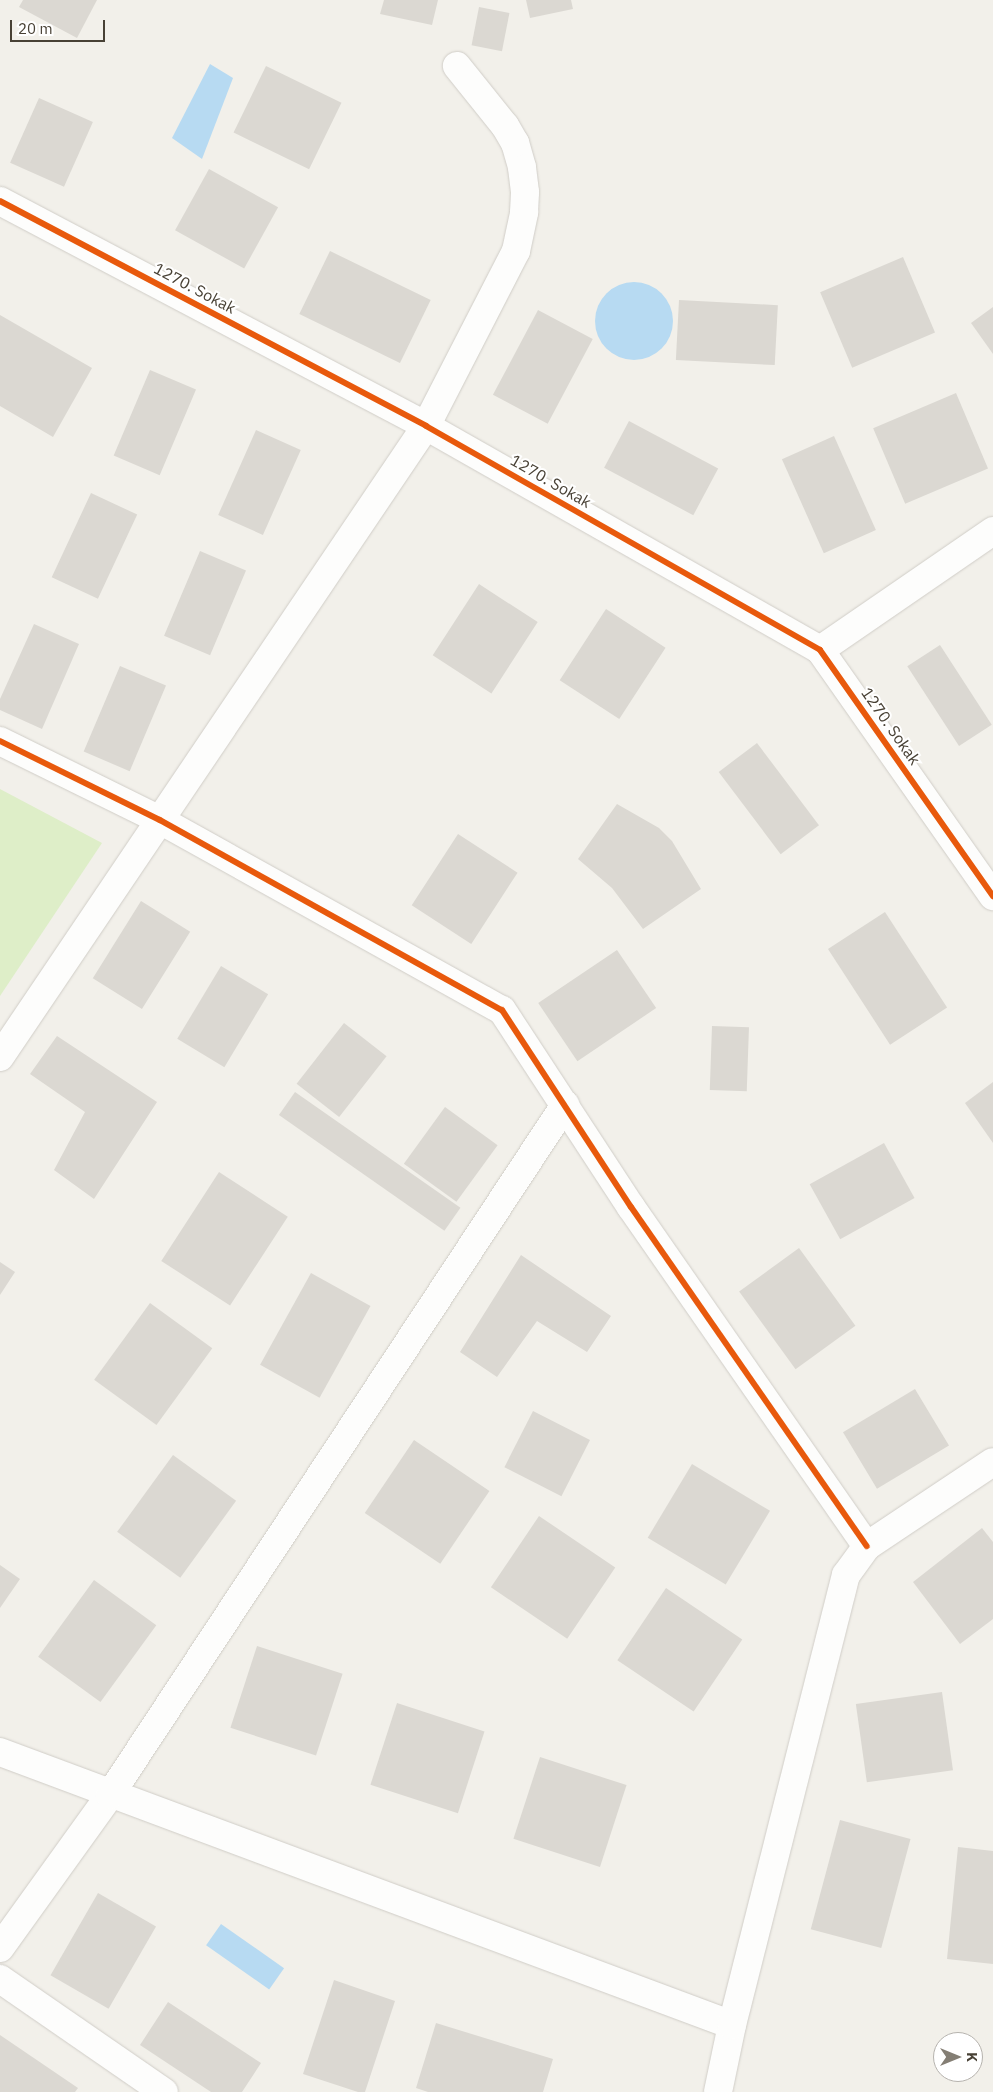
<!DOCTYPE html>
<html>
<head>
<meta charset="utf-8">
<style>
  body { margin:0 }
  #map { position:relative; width:993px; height:2092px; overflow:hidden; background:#f2f0ea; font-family:"IBM Plex Sans",sans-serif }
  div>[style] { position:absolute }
  .green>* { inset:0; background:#deeec8 }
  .water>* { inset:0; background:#b7daf2; transform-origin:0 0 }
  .round { border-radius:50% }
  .building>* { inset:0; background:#dbd8d2; transform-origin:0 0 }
  .roads { filter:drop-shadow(0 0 1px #d0cdc7) drop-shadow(0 0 1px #d0cdc7) }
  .minor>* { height:28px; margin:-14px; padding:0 14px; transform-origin:14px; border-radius:14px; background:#fdfdfc }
  .cycleway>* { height:6px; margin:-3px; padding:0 3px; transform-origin:3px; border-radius:3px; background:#e8590c }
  span { translate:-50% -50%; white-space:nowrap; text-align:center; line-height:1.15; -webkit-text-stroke:4px #fff; paint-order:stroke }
  .street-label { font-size:16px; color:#484135 }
  .north { position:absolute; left:933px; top:2032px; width:50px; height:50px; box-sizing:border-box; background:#fff; border:1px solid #b6b3ae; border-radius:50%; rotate:90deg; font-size:14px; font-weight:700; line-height:20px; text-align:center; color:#484135 }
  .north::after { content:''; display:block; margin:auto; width:18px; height:22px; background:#847e74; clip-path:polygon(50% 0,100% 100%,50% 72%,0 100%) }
  .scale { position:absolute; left:10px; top:20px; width:95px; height:22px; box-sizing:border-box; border:2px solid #484135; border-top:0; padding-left:6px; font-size:15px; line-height:18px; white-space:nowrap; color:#484135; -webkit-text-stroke:4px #fff; paint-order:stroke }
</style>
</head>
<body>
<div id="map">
  <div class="green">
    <div style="clip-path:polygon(0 789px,102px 843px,0 996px)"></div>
  </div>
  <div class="water">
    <div style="clip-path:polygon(210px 64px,233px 78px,202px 159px,172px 138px)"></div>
    <div class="round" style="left:595px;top:282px;width:78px;height:78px"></div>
    <div style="left:221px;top:1924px;width:77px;height:26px;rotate:35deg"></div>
  </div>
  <div class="building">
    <div style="clip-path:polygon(23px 0,97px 0,77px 38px,19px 7px)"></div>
    <div style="clip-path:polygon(384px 0,438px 0,432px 25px,380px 14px)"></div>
    <div style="clip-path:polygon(526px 0,571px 0,573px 9px,530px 18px)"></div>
    <div style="left:479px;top:7px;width:31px;height:39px;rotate:11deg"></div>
    <div style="left:266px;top:66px;width:84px;height:74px;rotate:26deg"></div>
    <div style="left:39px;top:98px;width:59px;height:71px;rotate:24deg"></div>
    <div style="left:209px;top:169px;width:79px;height:70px;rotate:29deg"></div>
    <div style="left:330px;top:251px;width:112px;height:70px;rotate:26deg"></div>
    <div style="left:903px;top:257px;width:82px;height:90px;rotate:67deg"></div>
    <div style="left:679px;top:300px;width:99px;height:60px;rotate:3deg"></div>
    <div style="clip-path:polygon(993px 307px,993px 354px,971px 323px)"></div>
    <div style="left:538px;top:310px;width:62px;height:96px;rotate:28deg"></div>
    <div style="clip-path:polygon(0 315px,92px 368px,53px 437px,0 406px)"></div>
    <div style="left:150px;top:370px;width:50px;height:93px;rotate:23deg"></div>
    <div style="left:956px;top:393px;width:82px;height:90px;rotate:67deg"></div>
    <div style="left:629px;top:421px;width:101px;height:53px;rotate:28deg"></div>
    <div style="left:256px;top:430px;width:49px;height:93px;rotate:24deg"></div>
    <div style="left:834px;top:436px;width:103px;height:57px;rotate:66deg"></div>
    <div style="left:91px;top:493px;width:51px;height:93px;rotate:25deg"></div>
    <div style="left:200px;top:551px;width:50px;height:92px;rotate:23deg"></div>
    <div style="left:479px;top:584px;width:70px;height:85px;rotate:33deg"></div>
    <div style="left:606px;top:609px;width:71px;height:85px;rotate:33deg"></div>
    <div style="clip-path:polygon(34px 624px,79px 644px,42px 729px,0 710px,0 699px)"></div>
    <div style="left:940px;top:645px;width:95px;height:39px;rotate:57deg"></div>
    <div style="left:120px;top:666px;width:50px;height:93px;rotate:23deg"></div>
    <div style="left:757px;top:743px;width:103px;height:48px;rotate:53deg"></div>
    <div style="clip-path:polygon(617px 804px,659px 828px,672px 841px,701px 889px,643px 929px,612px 888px,578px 859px)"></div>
    <div style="left:458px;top:834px;width:71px;height:85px;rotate:33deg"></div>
    <div style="left:141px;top:901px;width:58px;height:91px;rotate:32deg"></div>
    <div style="left:885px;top:912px;width:114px;height:68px;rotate:57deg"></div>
    <div style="left:617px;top:950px;width:70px;height:95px;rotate:56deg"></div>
    <div style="left:221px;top:966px;width:55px;height:85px;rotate:31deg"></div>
    <div style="left:344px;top:1023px;width:54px;height:77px;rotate:38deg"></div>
    <div style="left:712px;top:1026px;width:37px;height:64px;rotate:2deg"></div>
    <div style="clip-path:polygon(57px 1036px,157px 1102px,94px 1199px,54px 1170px,85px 1112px,30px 1074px)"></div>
    <div style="clip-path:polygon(993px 1082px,993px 1143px,965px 1103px)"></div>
    <div style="left:295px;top:1092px;width:202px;height:28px;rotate:35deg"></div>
    <div style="left:445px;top:1107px;width:65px;height:70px;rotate:36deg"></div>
    <div style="left:884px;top:1143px;width:63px;height:85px;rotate:61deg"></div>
    <div style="left:219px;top:1172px;width:82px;height:106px;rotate:33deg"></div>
    <div style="left:799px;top:1248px;width:96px;height:74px;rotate:54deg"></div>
    <div style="clip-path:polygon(521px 1255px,611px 1316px,587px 1352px,537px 1321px,497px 1377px,460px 1352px)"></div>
    <div style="clip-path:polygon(0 1262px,15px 1272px,0 1295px)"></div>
    <div style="left:311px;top:1273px;width:68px;height:105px;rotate:29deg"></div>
    <div style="left:150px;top:1303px;width:77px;height:95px;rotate:36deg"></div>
    <div style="left:915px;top:1389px;width:66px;height:84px;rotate:59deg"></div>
    <div style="left:533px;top:1411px;width:64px;height:63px;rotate:27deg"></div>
    <div style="left:414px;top:1440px;width:91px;height:88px;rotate:34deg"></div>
    <div style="left:173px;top:1455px;width:78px;height:95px;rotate:36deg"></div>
    <div style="left:692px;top:1464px;width:91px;height:86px;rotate:31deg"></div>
    <div style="left:539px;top:1516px;width:92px;height:86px;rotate:34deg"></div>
    <div style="clip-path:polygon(982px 1528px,993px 1542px,993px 1619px,960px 1644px,913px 1582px)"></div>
    <div style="clip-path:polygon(0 1565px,20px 1579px,0 1608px)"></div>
    <div style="left:94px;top:1580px;width:77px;height:95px;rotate:36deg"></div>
    <div style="left:666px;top:1588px;width:92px;height:87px;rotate:34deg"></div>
    <div style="left:257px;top:1646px;width:90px;height:86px;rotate:18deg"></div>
    <div style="left:942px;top:1692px;width:79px;height:87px;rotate:82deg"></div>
    <div style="left:397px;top:1703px;width:92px;height:86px;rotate:18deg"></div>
    <div style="left:540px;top:1757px;width:91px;height:86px;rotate:18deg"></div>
    <div style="left:840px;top:1820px;width:73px;height:113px;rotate:15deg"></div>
    <div style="clip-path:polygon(958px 1847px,993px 1851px,993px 1964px,947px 1959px)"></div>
    <div style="left:98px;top:1893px;width:67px;height:95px;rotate:30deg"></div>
    <div style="clip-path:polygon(334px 1980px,395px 2001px,365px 2092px,358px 2092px,303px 2074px)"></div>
    <div style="clip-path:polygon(168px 2002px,261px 2063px,242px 2092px,211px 2092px,140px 2045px)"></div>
    <div style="clip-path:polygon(436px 2023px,553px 2059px,543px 2092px,428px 2092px,416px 2088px)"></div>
    <div style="clip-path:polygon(0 2035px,78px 2088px,75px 2092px,0 2092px)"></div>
  </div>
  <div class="roads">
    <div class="minor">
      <div style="left:0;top:201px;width:482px;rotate:27.8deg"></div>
      <div style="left:426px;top:426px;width:453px;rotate:29.6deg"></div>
      <div style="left:820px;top:650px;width:301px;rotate:54.9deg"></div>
      <div style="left:820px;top:650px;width:210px;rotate:-34.5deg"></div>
      <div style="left:0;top:741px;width:178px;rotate:26.3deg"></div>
      <div style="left:160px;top:820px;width:391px;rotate:29.1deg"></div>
      <div style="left:502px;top:1010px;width:235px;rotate:56.8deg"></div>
      <div style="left:631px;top:1207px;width:413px;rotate:55.2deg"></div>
      <div style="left:0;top:1057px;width:761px;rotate:-55.98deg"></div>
      <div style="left:426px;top:426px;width:197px;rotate:-62.8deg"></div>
      <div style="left:516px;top:251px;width:40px;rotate:-78deg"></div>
      <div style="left:524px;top:212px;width:20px;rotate:-87deg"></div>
      <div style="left:525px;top:192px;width:25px;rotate:-97deg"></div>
      <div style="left:522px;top:167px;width:25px;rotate:-106deg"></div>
      <div style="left:515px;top:143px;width:20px;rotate:-120deg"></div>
      <div style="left:505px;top:126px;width:77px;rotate:-128.7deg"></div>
      <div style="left:0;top:1752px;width:781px;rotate:20.45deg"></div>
      <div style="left:0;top:1948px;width:188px;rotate:-54.3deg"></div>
      <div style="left:110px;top:1795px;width:827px;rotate:-56.6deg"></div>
      <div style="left:0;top:1979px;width:199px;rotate:34.6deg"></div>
      <div style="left:718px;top:2092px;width:68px;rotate:-78.2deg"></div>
      <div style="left:732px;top:2025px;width:464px;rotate:-75.8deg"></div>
      <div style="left:846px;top:1575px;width:36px;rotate:-54deg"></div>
      <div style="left:867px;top:1546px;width:151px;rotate:-33.7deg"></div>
    </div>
  </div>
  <div class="cycleway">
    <div style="left:0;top:201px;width:482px;rotate:27.8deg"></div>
    <div style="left:426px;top:426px;width:453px;rotate:29.6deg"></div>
    <div style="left:820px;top:650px;width:301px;rotate:54.9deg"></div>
    <div style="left:0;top:741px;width:178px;rotate:26.3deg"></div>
    <div style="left:160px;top:820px;width:391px;rotate:29.1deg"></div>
    <div style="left:502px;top:1010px;width:235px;rotate:56.8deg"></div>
    <div style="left:631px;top:1207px;width:413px;rotate:55.2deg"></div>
  </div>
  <div class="street-label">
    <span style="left:195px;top:288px;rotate:28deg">1270. Sokak</span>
    <span style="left:551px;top:481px;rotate:30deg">1270. Sokak</span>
    <span style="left:891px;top:726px;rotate:55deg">1270. Sokak</span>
  </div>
  <div class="north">K</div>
  <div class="scale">20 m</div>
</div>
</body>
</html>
